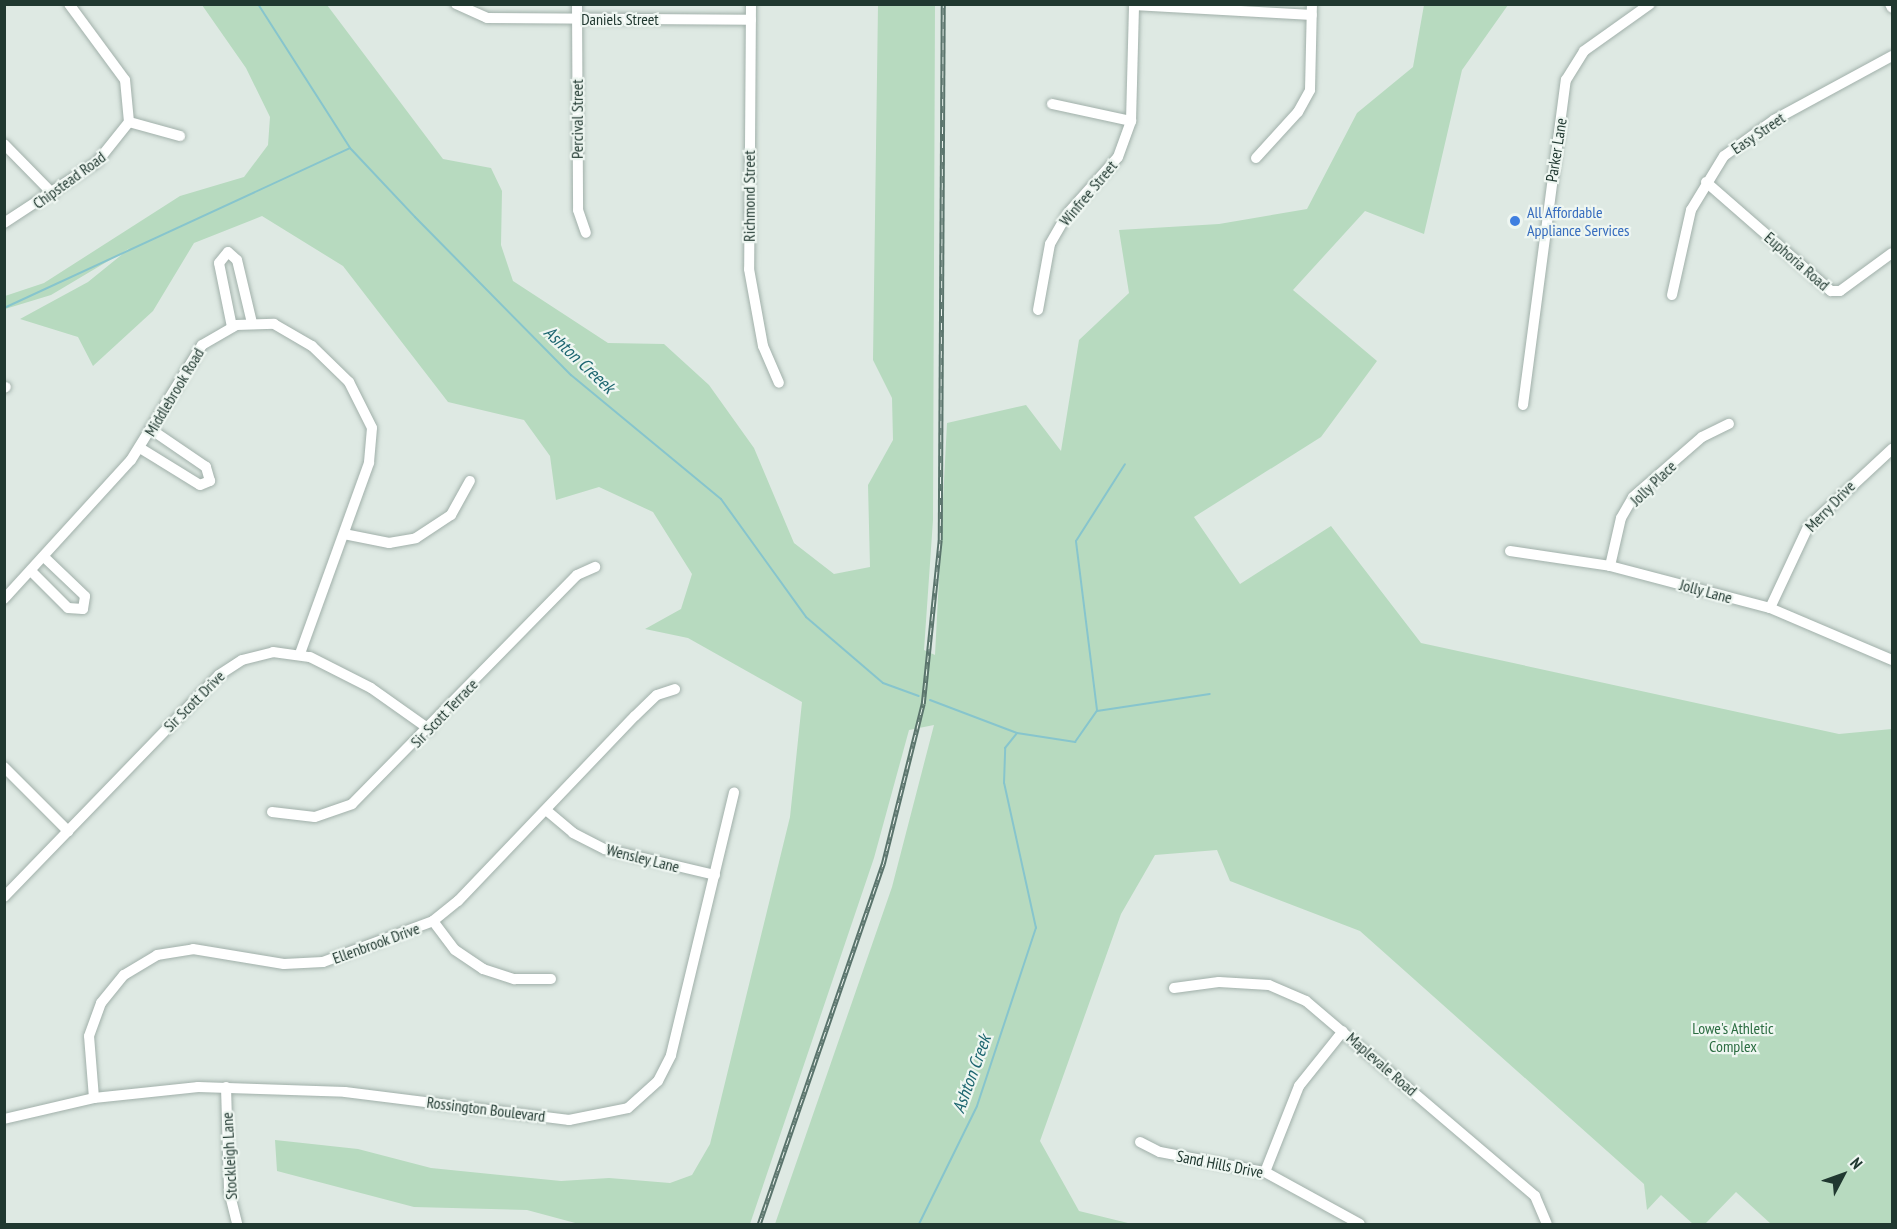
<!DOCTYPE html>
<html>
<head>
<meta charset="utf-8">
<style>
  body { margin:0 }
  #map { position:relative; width:1897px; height:1229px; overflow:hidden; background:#dee9e3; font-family:"PT Sans Narrow",sans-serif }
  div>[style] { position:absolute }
  .green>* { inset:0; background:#b7dabf }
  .stream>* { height:2px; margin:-1px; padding:0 1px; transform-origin:1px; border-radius:1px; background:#87c5cd }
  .roads { filter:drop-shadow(0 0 2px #a1b0aa) drop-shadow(0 0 2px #a1b0aa) }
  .minor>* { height:10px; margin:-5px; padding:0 5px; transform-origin:5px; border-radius:5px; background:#fff }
  .rail>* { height:4.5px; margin-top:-2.25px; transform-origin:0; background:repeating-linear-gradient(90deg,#eef6f1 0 7px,#5a746c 0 14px); box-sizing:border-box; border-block:2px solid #5a746c }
  .dots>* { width:16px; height:16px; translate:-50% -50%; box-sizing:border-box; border:3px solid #eef6f1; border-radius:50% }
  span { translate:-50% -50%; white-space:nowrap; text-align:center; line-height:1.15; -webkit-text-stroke:4.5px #eef6f1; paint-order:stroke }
  .street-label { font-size:16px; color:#203830 }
  .shop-label { font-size:16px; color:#366cbe }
  .left { translate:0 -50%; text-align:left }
  .park-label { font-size:16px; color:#2c6d42 }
  .water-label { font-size:18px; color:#1d6670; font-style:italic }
  .frame { position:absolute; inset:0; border:6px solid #203830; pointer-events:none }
  .north { position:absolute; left:1813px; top:1145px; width:60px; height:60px; -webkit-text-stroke:4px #eef6f1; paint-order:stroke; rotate:49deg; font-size:16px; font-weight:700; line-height:24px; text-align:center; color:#203830 }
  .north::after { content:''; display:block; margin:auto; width:21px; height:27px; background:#203830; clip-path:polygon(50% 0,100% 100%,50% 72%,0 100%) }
</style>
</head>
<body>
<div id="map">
  <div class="green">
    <div style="clip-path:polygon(202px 5px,327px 5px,443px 159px,491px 168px,502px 191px,501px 245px,513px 281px,608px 343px,664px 344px,709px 385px,754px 448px,794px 543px,834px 574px,870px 567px,868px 485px,893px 440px,892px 398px,873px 360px,878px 5px,935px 5px,933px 520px,924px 650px,935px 655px,947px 423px,1026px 405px,1061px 451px,1079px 340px,1129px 293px,1119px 230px,1219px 224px,1307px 209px,1357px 113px,1413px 67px,1424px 5px,1508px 5px,1462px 70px,1424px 234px,1365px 211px,1293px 290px,1377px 361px,1321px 437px,1194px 517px,1240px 584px,1331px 526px,1421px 643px,1839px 734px,1892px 729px,1892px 1224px,1771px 1224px,1736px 1192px,1705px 1224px,1693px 1224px,1661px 1195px,1647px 1210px,1644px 1184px,1360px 931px,1230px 881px,1217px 850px,1155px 855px,1121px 914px,1040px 1141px,1079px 1211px,1132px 1224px,775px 1224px,892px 887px,934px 725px,909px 730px,874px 858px,750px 1224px,579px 1224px,527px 1210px,414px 1207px,277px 1171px,275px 1140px,358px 1149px,431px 1168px,561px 1181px,609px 1178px,670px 1183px,692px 1175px,710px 1144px,790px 817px,802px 702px,688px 638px,645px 629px,681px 609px,692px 574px,653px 512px,599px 487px,556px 500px,550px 456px,524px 420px,448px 402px,343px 266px,262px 216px,194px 243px,153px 311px,93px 366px,78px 337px,20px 319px,88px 282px,130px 248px,51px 295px,5px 309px,5px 296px,44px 283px,180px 196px,244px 177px,268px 145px,270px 117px,246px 68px)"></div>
  </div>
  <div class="stream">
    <div style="left:258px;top:4px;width:171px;rotate:57.4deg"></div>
    <div style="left:350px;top:148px;width:95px;rotate:46.7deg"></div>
    <div style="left:415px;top:217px;width:222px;rotate:45.4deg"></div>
    <div style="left:571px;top:375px;width:195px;rotate:39.6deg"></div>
    <div style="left:721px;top:499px;width:145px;rotate:54.2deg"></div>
    <div style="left:806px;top:617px;width:101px;rotate:40.6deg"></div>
    <div style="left:883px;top:683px;width:38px;rotate:20deg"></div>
    <div style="left:4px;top:308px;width:381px;rotate:-24.8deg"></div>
    <div style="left:930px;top:700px;width:93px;rotate:20.8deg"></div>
    <div style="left:1017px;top:733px;width:59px;rotate:8.8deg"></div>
    <div style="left:1075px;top:742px;width:38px;rotate:-55deg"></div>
    <div style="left:1097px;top:711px;width:114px;rotate:-8.6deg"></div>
    <div style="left:1097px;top:710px;width:170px;rotate:-97.1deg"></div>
    <div style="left:1076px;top:541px;width:91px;rotate:-57.5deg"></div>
    <div style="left:919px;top:1224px;width:131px;rotate:-63.8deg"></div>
    <div style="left:977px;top:1106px;width:188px;rotate:-71.7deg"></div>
    <div style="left:1036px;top:928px;width:148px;rotate:-102.4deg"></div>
    <div style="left:1004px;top:783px;width:35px;rotate:-88deg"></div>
    <div style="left:1005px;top:748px;width:19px;rotate:-51deg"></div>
  </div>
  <div class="roads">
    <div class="minor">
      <div style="left:456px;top:4px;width:34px;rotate:24deg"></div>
      <div style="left:487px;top:18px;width:264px;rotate:0.4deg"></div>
      <div style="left:577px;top:4px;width:206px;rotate:89.7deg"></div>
      <div style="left:578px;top:210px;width:24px;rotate:71deg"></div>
      <div style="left:751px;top:4px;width:265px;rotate:90.4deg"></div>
      <div style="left:749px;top:269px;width:78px;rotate:79.7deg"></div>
      <div style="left:763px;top:346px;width:40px;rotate:66.6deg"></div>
      <div style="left:1890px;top:4px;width:4px;rotate:63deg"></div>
      <div style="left:1134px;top:5px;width:178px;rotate:3.2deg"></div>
      <div style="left:1052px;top:104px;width:81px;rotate:12.1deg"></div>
      <div style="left:129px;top:122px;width:53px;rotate:15.4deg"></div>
      <div style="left:4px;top:144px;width:70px;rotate:45.6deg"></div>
      <div style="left:1256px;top:158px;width:62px;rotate:-47.6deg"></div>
      <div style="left:1298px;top:112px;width:25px;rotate:-61deg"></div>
      <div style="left:1310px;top:90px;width:86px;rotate:-88.7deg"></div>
      <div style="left:1706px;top:182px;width:166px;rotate:41.1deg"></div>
      <div style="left:1831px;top:291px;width:9px"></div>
      <div style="left:1840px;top:291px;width:64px;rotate:-36.2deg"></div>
      <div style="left:4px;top:223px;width:111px;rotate:-33.3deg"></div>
      <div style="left:97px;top:162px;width:51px;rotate:-51.3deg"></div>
      <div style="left:129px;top:122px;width:42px;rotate:-95.4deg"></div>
      <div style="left:125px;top:80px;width:94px;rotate:-126.4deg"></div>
      <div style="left:1672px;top:295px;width:87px;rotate:-77.4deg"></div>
      <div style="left:1691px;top:210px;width:63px;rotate:-58.6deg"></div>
      <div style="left:1724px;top:156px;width:62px;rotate:-35.8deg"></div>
      <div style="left:1774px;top:120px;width:134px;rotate:-28.5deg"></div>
      <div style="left:1038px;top:310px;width:67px;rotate:-79.7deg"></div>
      <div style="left:1050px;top:244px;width:34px;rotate:-60deg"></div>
      <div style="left:1067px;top:214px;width:76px;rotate:-48.2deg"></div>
      <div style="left:1118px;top:157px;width:38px;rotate:-70deg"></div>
      <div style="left:1131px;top:121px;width:117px;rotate:-88.5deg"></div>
      <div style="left:232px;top:327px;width:65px;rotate:-101.5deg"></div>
      <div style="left:219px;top:263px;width:14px;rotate:-51deg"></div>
      <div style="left:228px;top:252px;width:12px;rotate:42deg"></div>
      <div style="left:237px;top:260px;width:65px;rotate:76.6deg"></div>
      <div style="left:4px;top:388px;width:2px;rotate:-27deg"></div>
      <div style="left:1523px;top:405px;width:328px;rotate:-82.5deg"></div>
      <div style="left:1566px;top:80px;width:34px;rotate:-58deg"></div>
      <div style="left:1584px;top:51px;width:81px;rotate:-35.5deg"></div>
      <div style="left:140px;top:448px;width:70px;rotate:31.7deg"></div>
      <div style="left:200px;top:485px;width:11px;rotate:-22deg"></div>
      <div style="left:210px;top:481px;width:15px;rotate:-106deg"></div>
      <div style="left:206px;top:467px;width:65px;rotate:-145.6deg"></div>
      <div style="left:344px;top:534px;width:46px;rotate:11.3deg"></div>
      <div style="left:389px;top:543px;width:27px;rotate:-10deg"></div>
      <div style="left:416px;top:538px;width:42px;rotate:-33.3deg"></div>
      <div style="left:451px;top:515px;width:39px;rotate:-61deg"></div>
      <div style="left:1510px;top:551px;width:101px;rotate:8.5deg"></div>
      <div style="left:1610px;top:566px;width:165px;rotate:14.7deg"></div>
      <div style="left:1770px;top:608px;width:133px;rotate:23.1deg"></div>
      <div style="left:1610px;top:566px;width:49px;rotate:-77.1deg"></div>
      <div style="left:1621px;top:518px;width:24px;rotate:-60deg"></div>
      <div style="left:1633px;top:497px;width:91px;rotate:-41deg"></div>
      <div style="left:1702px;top:437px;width:30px;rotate:-26deg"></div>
      <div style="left:31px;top:571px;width:52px;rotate:45deg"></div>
      <div style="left:68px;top:608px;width:15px;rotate:4deg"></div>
      <div style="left:83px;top:609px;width:13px;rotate:-81deg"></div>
      <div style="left:85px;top:596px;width:57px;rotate:-136.4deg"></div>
      <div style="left:4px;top:599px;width:188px;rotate:-47.6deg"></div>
      <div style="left:131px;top:460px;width:135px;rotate:-58.3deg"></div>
      <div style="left:202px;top:345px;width:39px;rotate:-30deg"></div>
      <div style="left:236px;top:325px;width:38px;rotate:-2deg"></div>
      <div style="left:274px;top:324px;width:44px;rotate:30.1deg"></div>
      <div style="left:312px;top:346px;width:52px;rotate:44.2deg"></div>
      <div style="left:349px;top:382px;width:51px;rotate:63.4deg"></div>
      <div style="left:372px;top:428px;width:35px;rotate:95deg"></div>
      <div style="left:369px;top:463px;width:203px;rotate:109.9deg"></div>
      <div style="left:1770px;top:608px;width:89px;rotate:-64.9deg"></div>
      <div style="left:1808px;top:527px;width:115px;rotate:-42.9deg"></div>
      <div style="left:4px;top:767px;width:91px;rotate:45deg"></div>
      <div style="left:546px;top:810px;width:35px;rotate:40deg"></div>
      <div style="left:573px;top:833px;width:36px;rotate:27deg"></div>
      <div style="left:605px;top:849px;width:113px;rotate:13.3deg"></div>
      <div style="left:272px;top:812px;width:43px;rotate:6.6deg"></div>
      <div style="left:315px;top:817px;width:39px;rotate:-19deg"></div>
      <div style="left:352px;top:804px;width:321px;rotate:-45.5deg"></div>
      <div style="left:577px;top:575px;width:20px;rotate:-24deg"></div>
      <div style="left:4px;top:897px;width:309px;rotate:-45.9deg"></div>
      <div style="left:219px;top:675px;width:27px;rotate:-33deg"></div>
      <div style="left:242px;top:660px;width:32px;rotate:-14deg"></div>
      <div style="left:273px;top:652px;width:37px;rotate:8deg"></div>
      <div style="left:310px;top:657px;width:68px;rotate:26.9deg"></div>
      <div style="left:371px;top:688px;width:71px;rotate:35.3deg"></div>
      <div style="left:433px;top:921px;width:36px;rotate:53deg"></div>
      <div style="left:455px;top:950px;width:34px;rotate:34deg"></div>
      <div style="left:483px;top:969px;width:33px;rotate:18deg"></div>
      <div style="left:514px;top:979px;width:37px"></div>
      <div style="left:1174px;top:988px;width:45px;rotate:-7.6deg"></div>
      <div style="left:1219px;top:982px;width:50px;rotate:3.4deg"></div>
      <div style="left:1269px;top:985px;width:40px;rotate:23.4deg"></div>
      <div style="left:1306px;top:1001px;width:301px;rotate:40.4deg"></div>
      <div style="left:1535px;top:1196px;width:30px;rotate:67deg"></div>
      <div style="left:226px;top:1087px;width:104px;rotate:88.3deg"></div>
      <div style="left:229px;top:1191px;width:34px;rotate:76deg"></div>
      <div style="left:94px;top:1098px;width:62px;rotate:-94.6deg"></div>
      <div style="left:89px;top:1036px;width:35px;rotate:-70deg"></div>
      <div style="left:101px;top:1003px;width:36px;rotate:-51deg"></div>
      <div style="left:124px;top:975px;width:39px;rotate:-31deg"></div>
      <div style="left:157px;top:955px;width:36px;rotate:-9deg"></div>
      <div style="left:193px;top:949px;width:92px;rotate:9.4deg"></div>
      <div style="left:284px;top:964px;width:39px;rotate:-3deg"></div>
      <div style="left:323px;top:962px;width:117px;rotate:-20.4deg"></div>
      <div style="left:433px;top:921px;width:32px;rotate:-39deg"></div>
      <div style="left:458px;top:901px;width:256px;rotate:-46.3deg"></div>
      <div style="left:635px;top:716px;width:30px;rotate:-44deg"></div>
      <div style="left:657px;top:695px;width:19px;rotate:-18deg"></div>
      <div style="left:4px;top:1119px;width:92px;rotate:-13.1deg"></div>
      <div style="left:94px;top:1098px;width:105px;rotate:-6deg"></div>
      <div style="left:198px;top:1087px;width:147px;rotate:1.9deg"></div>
      <div style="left:345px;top:1092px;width:226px;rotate:7.1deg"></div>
      <div style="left:569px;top:1120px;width:60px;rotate:-11.5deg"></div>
      <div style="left:628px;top:1108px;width:40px;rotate:-42deg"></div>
      <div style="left:658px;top:1081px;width:29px;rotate:-63deg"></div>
      <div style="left:671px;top:1055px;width:270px;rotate:-76.5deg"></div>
      <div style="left:1140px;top:1142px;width:22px;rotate:27deg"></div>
      <div style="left:1160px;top:1152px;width:107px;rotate:10.8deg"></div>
      <div style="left:1265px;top:1172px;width:108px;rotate:28.7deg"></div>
      <div style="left:1265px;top:1172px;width:92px;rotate:-68.4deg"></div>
      <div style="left:1299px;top:1086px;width:70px;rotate:-51.3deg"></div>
    </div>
  </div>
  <div class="rail">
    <div style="left:759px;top:1224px;width:381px;rotate:-71deg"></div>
    <div style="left:883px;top:864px;width:165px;rotate:-76deg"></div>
    <div style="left:923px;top:704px;width:165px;rotate:-84.1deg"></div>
    <div style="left:940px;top:540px;width:536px;rotate:-89.68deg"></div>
  </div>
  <div class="dots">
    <div style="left:1515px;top:221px;background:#3f7fe0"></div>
  </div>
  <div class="street-label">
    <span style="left:620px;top:19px">Daniels Street</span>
    <span style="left:577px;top:119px;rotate:-90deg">Percival Street</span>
    <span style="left:1758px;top:133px;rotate:-34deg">Easy Street</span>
    <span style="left:1556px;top:150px;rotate:-81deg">Parker Lane</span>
    <span style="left:69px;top:180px;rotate:-36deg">Chipstead Road</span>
    <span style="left:1088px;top:193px;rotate:-50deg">Winfree Street</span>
    <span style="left:749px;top:196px;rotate:-90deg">Richmond Street</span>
    <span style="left:1797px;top:261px;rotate:41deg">Euphoria Road</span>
    <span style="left:174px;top:392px;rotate:-59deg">Middlebrook Road</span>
    <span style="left:1653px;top:483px;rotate:-44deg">Jolly Place</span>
    <span style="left:1830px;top:506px;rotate:-46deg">Merry Drive</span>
    <span style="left:1706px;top:591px;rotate:15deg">Jolly Lane</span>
    <span style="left:194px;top:701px;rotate:-45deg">Sir Scott Drive</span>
    <span style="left:444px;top:713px;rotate:-46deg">Sir Scott Terrace</span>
    <span style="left:643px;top:858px;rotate:14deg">Wensley Lane</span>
    <span style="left:376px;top:943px;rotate:-20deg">Ellenbrook Drive</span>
    <span style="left:1382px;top:1064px;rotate:41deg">Maplevale Road</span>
    <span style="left:486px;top:1109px;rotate:7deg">Rossington Boulevard</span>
    <span style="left:229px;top:1156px;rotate:-93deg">Stockleigh Lane</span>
    <span style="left:1220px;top:1164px;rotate:11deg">Sand Hills Drive</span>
  </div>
  <div class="shop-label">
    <span class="left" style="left:1527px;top:221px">All Affordable<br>Appliance Services</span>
  </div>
  <div class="park-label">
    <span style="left:1733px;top:1037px">Lowe's Athletic<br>Complex</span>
  </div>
  <div class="water-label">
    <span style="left:579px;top:360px;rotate:43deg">Ashton Creeek</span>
    <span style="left:972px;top:1074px;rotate:-70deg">Ashton Creek</span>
  </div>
  <div class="frame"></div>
  <div class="north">N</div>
</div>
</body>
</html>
